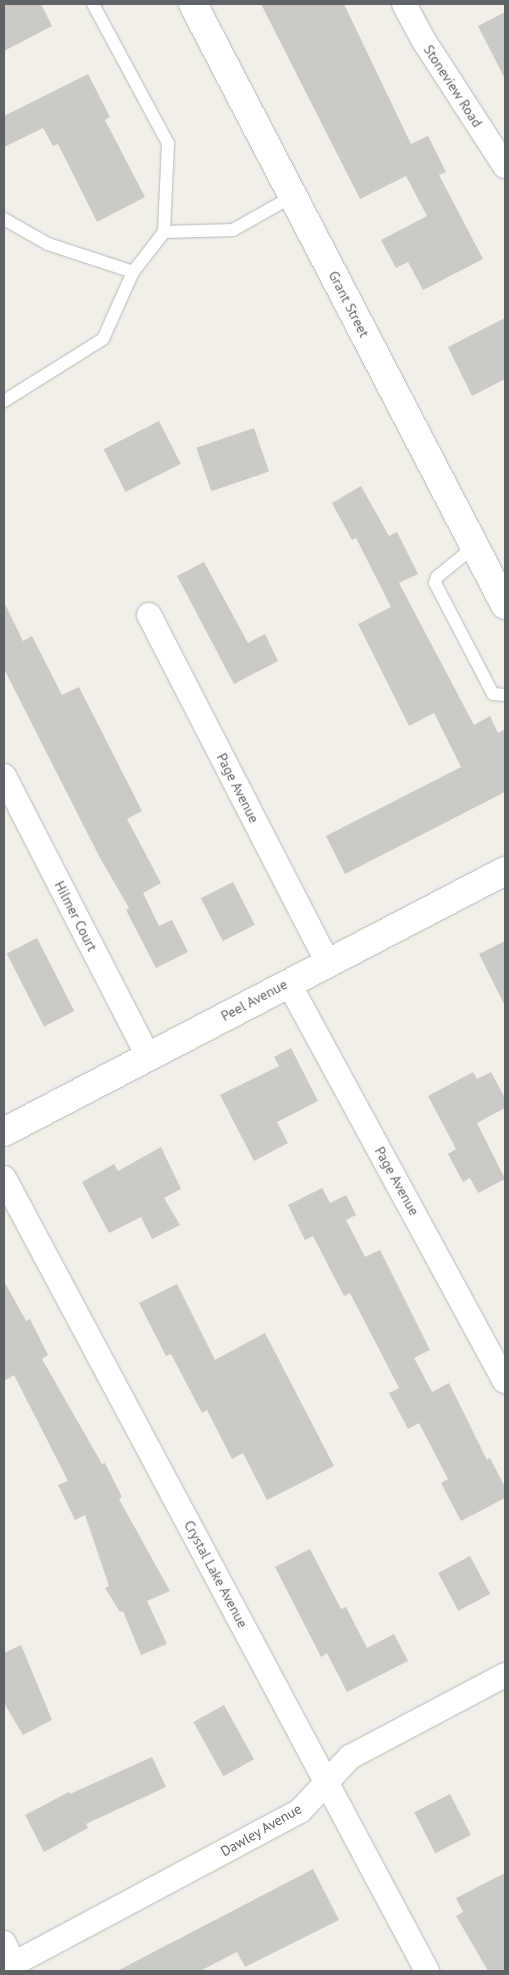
<!DOCTYPE html>
<html>
<head>
<meta charset="utf-8">
<style>
  body { margin:0 }
  #map { position:relative; width:509px; height:1975px; overflow:hidden; background:#f1efe8; font-family:"PT Sans",sans-serif }
  div>[style] { position:absolute }
  .building>* { inset:0; background:#cccac5; transform-origin:0 0 }
  .roads { filter:drop-shadow(0 0 1px #b5b8bc) drop-shadow(0 0 1px #b5b8bc) }
  .service>* { height:12px; margin:-6px; padding:0 6px; transform-origin:6px; border-radius:6px; background:#fff }
  .minor>* { height:24px; margin:-12px; padding:0 12px; transform-origin:12px; border-radius:12px; background:#fff }
  .tertiary>* { height:28px; margin:-14px; padding:0 14px; transform-origin:14px; border-radius:14px; background:#fff }
  span { translate:-50% -50%; white-space:nowrap; text-align:center; line-height:1.15; -webkit-text-stroke:4px #fff; paint-order:stroke }
  .street-label { font-size:14px; color:#5f6368 }
  .frame { position:absolute; inset:0; border:5px solid #5f6368; pointer-events:none }
</style>
</head>
<body>
<div id="map">
  <div class="building">
    <div style="clip-path:polygon(4px 4px,41px 4px,52px 26px,4px 51px)"></div>
    <div style="clip-path:polygon(261px 4px,344px 4px,411px 144px,428px 136px,446px 172px,439px 175px,483px 259px,423px 290px,408px 262px,396px 268px,381px 240px,427px 216px,406px 176px,360px 199px)"></div>
    <div style="clip-path:polygon(505px 12px,505px 79px,478px 26px)"></div>
    <div style="clip-path:polygon(88px 74px,110px 117px,105px 120px,145px 197px,97px 222px,58px 144px,53px 146px,43px 128px,4px 147px,4px 116px)"></div>
    <div style="clip-path:polygon(505px 318px,505px 379px,472px 396px,448px 347px)"></div>
    <div style="left:159px;top:421px;width:48px;height:62px;rotate:63deg"></div>
    <div style="left:254px;top:428px;width:46px;height:61px;rotate:71deg"></div>
    <div style="clip-path:polygon(361px 486px,389px 536px,397px 532px,418px 574px,399px 583px,474px 725px,490px 716px,498px 733px,505px 729px,505px 792px,345px 874px,326px 836px,461px 767px,434px 713px,409px 726px,358px 624px,391px 607px,356px 538px,352px 540px,332px 503px)"></div>
    <div style="clip-path:polygon(204px 562px,248px 643px,265px 634px,278px 661px,234px 684px,177px 576px)"></div>
    <div style="clip-path:polygon(4px 602px,23px 641px,32px 636px,62px 695px,79px 687px,142px 811px,127px 819px,161px 883px,143px 893px,159px 926px,172px 920px,188px 952px,156px 968px,126px 910px,129px 908px,100px 858px,4px 669px)"></div>
    <div style="left:233px;top:882px;width:48px;height:36px;rotate:63deg"></div>
    <div style="left:37px;top:938px;width:82px;height:34px;rotate:63deg"></div>
    <div style="clip-path:polygon(505px 941px,505px 1006px,479px 954px)"></div>
    <div style="clip-path:polygon(291px 1048px,318px 1101px,277px 1122px,288px 1143px,254px 1161px,220px 1095px,279px 1066px,274px 1057px)"></div>
    <div style="clip-path:polygon(473px 1072px,477px 1079px,491px 1072px,505px 1098px,505px 1108px,477px 1123px,505px 1179px,478px 1193px,470px 1178px,463px 1182px,448px 1154px,456px 1149px,428px 1096px)"></div>
    <div style="clip-path:polygon(161px 1147px,181px 1189px,164px 1198px,180px 1225px,152px 1239px,141px 1217px,109px 1233px,82px 1182px,114px 1164px,118px 1171px)"></div>
    <div style="clip-path:polygon(322px 1188px,330px 1203px,346px 1195px,356px 1215px,346px 1220px,365px 1257px,380px 1250px,430px 1350px,414px 1358px,432px 1392px,449px 1383px,487px 1460px,490px 1458px,505px 1487px,505px 1498px,461px 1521px,441px 1483px,448px 1479px,419px 1423px,408px 1429px,389px 1393px,399px 1388px,350px 1293px,344px 1296px,313px 1236px,305px 1240px,288px 1205px)"></div>
    <div style="clip-path:polygon(4px 1281px,26px 1321px,30px 1319px,48px 1355px,42px 1359px,102px 1464px,105px 1463px,122px 1497px,119px 1499px,170px 1591px,147px 1601px,167px 1644px,141px 1655px,123px 1611px,120px 1612px,105px 1588px,109px 1586px,85px 1515px,75px 1520px,58px 1485px,68px 1481px,14px 1375px,4px 1381px)"></div>
    <div style="clip-path:polygon(177px 1284px,215px 1360px,265px 1333px,334px 1466px,267px 1500px,243px 1453px,232px 1459px,207px 1410px,202px 1413px,171px 1354px,166px 1356px,139px 1303px)"></div>
    <div style="clip-path:polygon(310px 1549px,341px 1609px,346px 1607px,367px 1648px,394px 1634px,408px 1661px,347px 1692px,327px 1653px,321px 1657px,275px 1567px)"></div>
    <div style="left:470px;top:1556px;width:43px;height:36px;rotate:62deg"></div>
    <div style="clip-path:polygon(21px 1645px,52px 1720px,23px 1735px,4px 1703px,4px 1653px)"></div>
    <div style="left:224px;top:1705px;width:62px;height:35px;rotate:61deg"></div>
    <div style="clip-path:polygon(152px 1757px,166px 1787px,86px 1824px,88px 1828px,44px 1852px,25px 1815px,69px 1792px,70px 1794px)"></div>
    <div style="left:450px;top:1794px;width:46px;height:40px;rotate:63deg"></div>
    <div style="clip-path:polygon(313px 1869px,339px 1920px,245px 1967px,237px 1952px,200px 1971px,117px 1971px)"></div>
    <div style="clip-path:polygon(505px 1873px,505px 1971px,488px 1971px,456px 1916px,463px 1912px,456px 1898px)"></div>
  </div>
  <div class="roads">
    <div class="service">
      <div style="left:93px;top:4px;width:158px;rotate:61.7deg"></div>
      <div style="left:168px;top:143px;width:89px;rotate:92.6deg"></div>
      <div style="left:164px;top:232px;width:69px;rotate:-1.7deg"></div>
      <div style="left:233px;top:230px;width:69px;rotate:-29.5deg"></div>
      <div style="left:4px;top:219px;width:51px;rotate:29.6deg"></div>
      <div style="left:48px;top:244px;width:89px;rotate:18.2deg"></div>
      <div style="left:133px;top:272px;width:73px;rotate:114.1deg"></div>
      <div style="left:103px;top:339px;width:117px;rotate:147.9deg"></div>
      <div style="left:133px;top:272px;width:51px;rotate:-52.2deg"></div>
      <div style="left:475px;top:546px;width:49px;rotate:140.8deg"></div>
      <div style="left:437px;top:577px;width:6px;rotate:108deg"></div>
      <div style="left:435px;top:583px;width:125px;rotate:62.4deg"></div>
      <div style="left:493px;top:694px;width:12px;rotate:5deg"></div>
    </div>
    <div class="minor">
      <div style="left:404px;top:4px;width:42px;rotate:61.6deg"></div>
      <div style="left:424px;top:41px;width:149px;rotate:57.1deg"></div>
      <div style="left:149px;top:615px;width:390px;rotate:62.8deg"></div>
      <div style="left:4px;top:776px;width:315px;rotate:62.8deg"></div>
      <div style="left:288px;top:982px;width:454px;rotate:61.5deg"></div>
      <div style="left:4px;top:1178px;width:899px;rotate:61.92deg"></div>
      <div style="left:4px;top:1943px;width:23px;rotate:65deg"></div>
      <div style="left:4px;top:1969px;width:336px;rotate:-28.1deg"></div>
      <div style="left:300px;top:1811px;width:74px;rotate:-47.2deg"></div>
      <div style="left:350px;top:1757px;width:175px;rotate:-27.9deg"></div>
    </div>
    <div class="tertiary">
      <div style="left:193px;top:4px;width:677px;rotate:62.56deg"></div>
      <div style="left:4px;top:1132px;width:565px;rotate:-27.52deg"></div>
    </div>
  </div>
  <div class="street-label">
    <span style="left:453px;top:86px;rotate:57deg">Stoneview Road</span>
    <span style="left:349px;top:304px;rotate:63deg">Grant Street</span>
    <span style="left:238px;top:788px;rotate:63deg">Page Avenue</span>
    <span style="left:76px;top:916px;rotate:63deg">Hilmer Court</span>
    <span style="left:254px;top:1000px;rotate:-28deg">Peel Avenue</span>
    <span style="left:397px;top:1181px;rotate:61deg">Page Avenue</span>
    <span style="left:216px;top:1574px;rotate:62deg">Crystal Lake Avenue</span>
    <span style="left:261px;top:1830px;rotate:-30deg">Dawley Avenue</span>
  </div>
  <div class="frame"></div>
</div>
</body>
</html>
